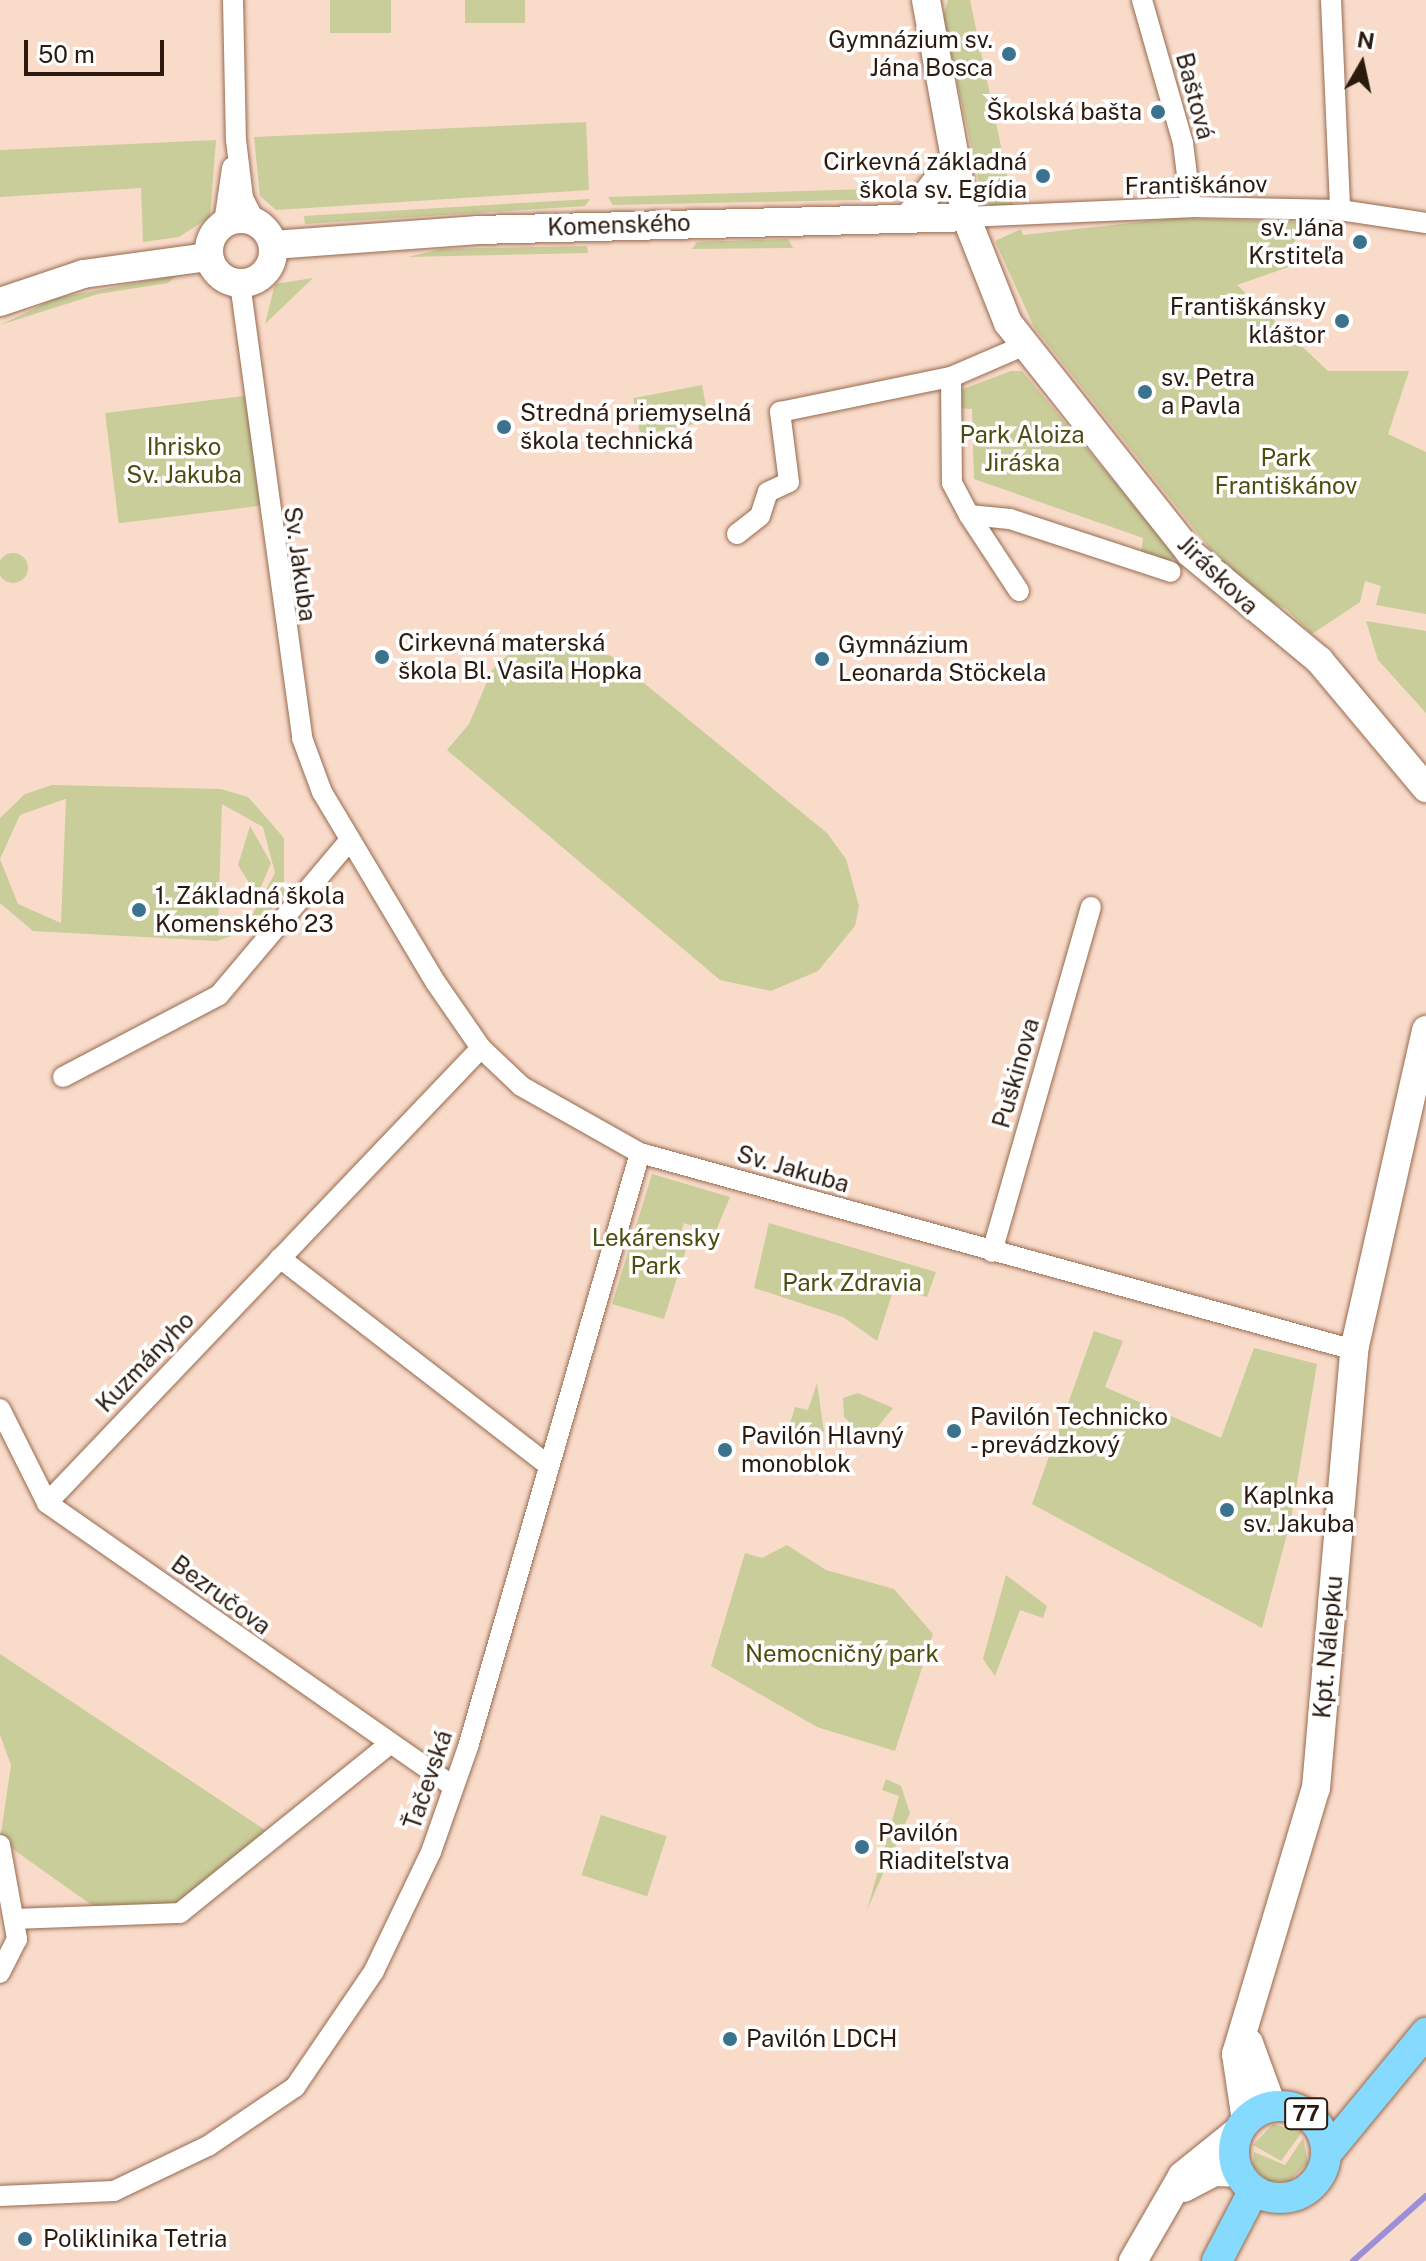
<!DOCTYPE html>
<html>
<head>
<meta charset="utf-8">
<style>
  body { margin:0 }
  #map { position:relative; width:1426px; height:2261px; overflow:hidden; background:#f9dbca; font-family:"Public Sans",sans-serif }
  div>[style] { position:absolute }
  .green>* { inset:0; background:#c9cd9a; transform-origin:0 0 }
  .round { border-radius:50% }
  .stream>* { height:6px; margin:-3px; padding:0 3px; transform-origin:3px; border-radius:3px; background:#9c8ed7 }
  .roads { filter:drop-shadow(0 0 2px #966a4f) drop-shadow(0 0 2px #966a4f) }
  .street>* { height:20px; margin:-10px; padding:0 10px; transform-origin:10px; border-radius:10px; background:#fff }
  .secondary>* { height:28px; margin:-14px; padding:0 14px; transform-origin:14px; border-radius:14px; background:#fff }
  .secondary>.ring { margin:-14px; padding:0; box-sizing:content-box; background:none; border:28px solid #fff; border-radius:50% }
  .primary>* { height:30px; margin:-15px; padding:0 15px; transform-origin:15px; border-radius:15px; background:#86dafd }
  .primary>.ring { margin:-15px; padding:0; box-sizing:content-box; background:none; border:30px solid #86dafd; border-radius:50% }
  .dots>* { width:22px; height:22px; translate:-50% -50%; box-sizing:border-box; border:4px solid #fff; border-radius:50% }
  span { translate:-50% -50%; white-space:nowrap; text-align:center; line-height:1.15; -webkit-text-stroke:7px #fff; paint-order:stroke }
  .shield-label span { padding:2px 6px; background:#fff; border:2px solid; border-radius:6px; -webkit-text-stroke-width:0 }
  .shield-label { font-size:22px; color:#2c1a0f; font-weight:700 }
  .poi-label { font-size:24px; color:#2c1a0f }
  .right { translate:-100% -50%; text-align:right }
  .left { translate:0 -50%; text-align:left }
  .street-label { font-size:24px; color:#2c1a0f }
  .park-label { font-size:24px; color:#4c4e0f }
  .north { position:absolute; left:1322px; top:24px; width:80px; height:80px; -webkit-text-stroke:6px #fff; paint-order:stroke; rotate:9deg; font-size:22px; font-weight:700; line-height:32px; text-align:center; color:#2c1a0f }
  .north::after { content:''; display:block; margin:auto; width:28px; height:36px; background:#2c1a0f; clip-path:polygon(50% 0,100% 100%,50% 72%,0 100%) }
  .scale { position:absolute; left:24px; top:40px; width:140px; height:36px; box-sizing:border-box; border:4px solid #2c1a0f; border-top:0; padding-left:10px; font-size:24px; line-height:28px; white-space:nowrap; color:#2c1a0f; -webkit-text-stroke:6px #fff; paint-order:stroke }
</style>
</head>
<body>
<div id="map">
  <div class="green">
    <div style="left:330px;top:0;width:61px;height:33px"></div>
    <div style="left:465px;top:0;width:60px;height:23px"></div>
    <div style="clip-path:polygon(948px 0,970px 0,1014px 208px,992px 208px,982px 197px,943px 17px)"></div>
    <div style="clip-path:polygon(586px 122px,589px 190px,276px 210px,260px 196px,254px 137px)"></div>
    <div style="clip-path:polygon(216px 140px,210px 217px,179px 237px,143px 242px,141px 188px,0 197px,0 150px)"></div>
    <div style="clip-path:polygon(901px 188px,901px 199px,613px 205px,608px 197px)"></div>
    <div style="clip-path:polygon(590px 199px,585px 206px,305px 224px,304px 216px)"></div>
    <div style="clip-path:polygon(1175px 218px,1298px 222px,1291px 266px,1237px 285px,1328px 371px,1409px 371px,1388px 434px,1426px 452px,1426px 614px,1376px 605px,1381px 586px,1365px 581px,1360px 602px,1312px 634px,1286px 609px,1238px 584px,1034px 327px,995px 241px,1021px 229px,1023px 235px)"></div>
    <div style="clip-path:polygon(788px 239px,793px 248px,692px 249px,697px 242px)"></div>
    <div style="clip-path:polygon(587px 246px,588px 253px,408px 257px,441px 249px)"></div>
    <div style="clip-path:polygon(178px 275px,168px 283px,98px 294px,0 325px,56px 298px)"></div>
    <div style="clip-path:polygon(313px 278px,265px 324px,275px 284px)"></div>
    <div style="clip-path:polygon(1011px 371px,1022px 371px,1176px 556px,1170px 561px,1141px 552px,1143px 538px,974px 479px,972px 409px,957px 408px,960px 390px)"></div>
    <div style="left:702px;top:385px;width:37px;height:70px;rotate:79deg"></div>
    <div style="left:252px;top:395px;width:111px;height:148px;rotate:83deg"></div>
    <div class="round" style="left:-2px;top:553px;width:30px;height:30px"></div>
    <div style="clip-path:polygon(1366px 621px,1426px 631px,1426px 713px,1378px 660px)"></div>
    <div style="clip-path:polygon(556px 641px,611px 656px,827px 833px,846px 859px,859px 906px,855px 926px,818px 971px,771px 991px,720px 980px,447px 750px,469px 724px,492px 670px,511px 652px)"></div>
    <div style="clip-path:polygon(evenodd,52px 785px,221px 789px,248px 797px,284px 838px,284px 894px,257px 927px,217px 941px,33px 931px,0 903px,0 818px,25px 794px,52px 785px,65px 799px,66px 799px,61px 923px,18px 904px,0 859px,20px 815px,65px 799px,52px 785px,222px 804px,263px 827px,275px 873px,252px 915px,218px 928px,222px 804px)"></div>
    <div style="clip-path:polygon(250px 826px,271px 863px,257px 896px,238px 865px)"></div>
    <div style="clip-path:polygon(652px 1174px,730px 1197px,715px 1233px,684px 1223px,679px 1237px,689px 1240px,664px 1319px,612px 1304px)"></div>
    <div style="clip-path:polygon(769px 1223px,936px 1272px,927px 1297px,894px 1288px,877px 1341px,843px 1317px,754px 1288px)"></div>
    <div style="clip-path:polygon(1094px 1331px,1123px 1341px,1105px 1387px,1221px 1438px,1254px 1348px,1317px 1364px,1291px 1519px,1262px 1628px,1032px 1504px)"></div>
    <div style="clip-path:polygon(817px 1383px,824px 1432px,809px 1428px,806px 1439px,787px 1433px,795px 1407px,808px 1410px)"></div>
    <div style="clip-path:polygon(858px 1393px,893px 1408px,876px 1429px,858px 1431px,844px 1417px,843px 1398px)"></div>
    <div style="clip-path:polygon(787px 1545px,826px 1570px,894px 1589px,933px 1634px,895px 1751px,817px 1727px,711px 1666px,745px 1553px,762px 1558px)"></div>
    <div style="clip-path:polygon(1006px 1575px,1047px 1606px,1043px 1618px,1020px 1610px,995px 1676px,983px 1659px)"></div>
    <div style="clip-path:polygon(0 1654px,277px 1838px,180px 1913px,107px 1916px,0 1840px,11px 1765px,0 1735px)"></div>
    <div style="clip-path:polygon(886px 1779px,901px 1786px,910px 1813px,867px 1910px,899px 1796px,882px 1790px)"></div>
    <div style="left:601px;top:1815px;width:69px;height:63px;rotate:18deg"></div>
    <div style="clip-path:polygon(1273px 2124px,1302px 2132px,1281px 2161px,1253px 2145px)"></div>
    <div style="clip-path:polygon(1303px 2138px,1308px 2163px,1289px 2181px,1268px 2181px,1253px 2166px,1254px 2152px,1285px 2165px)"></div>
  </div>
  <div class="stream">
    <div style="left:1353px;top:2261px;width:98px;rotate:-41.7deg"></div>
  </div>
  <div class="roads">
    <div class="street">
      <div style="left:233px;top:0;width:140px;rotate:88.8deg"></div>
      <div style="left:236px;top:140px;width:58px;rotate:83.1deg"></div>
      <div style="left:243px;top:198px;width:27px;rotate:63deg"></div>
      <div style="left:1142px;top:0;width:149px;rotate:74deg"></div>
      <div style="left:1183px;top:143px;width:64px;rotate:82.9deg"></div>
      <div style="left:1331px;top:0;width:210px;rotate:87.5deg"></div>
      <div style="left:966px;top:217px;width:225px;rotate:-2.5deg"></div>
      <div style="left:1191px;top:207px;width:149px;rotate:1.2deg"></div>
      <div style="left:1340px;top:210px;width:87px;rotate:8.6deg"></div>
      <div style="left:224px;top:223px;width:56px;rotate:-81.7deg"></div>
      <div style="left:240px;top:283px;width:459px;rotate:82.2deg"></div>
      <div style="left:302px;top:738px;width:58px;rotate:69.7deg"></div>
      <div style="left:322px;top:792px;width:222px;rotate:59.2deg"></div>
      <div style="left:436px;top:983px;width:79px;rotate:55.3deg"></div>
      <div style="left:481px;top:1048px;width:55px;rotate:43.5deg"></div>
      <div style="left:521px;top:1086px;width:137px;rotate:29.4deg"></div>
      <div style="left:640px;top:1153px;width:741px;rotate:15.42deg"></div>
      <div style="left:951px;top:377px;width:106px;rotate:89.5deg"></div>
      <div style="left:952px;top:483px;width:36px;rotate:62deg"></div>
      <div style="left:969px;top:515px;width:41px;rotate:5.6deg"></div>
      <div style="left:1010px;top:519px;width:169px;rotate:18.2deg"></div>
      <div style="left:969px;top:515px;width:91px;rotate:56.7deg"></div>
      <div style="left:737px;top:534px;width:29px;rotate:-38deg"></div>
      <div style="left:760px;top:516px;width:25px;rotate:-72deg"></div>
      <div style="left:768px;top:492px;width:23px;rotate:-25deg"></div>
      <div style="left:789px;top:482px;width:71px;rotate:-97.3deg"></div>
      <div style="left:780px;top:412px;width:175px;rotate:-11.6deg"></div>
      <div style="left:951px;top:377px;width:78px;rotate:-23.3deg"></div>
      <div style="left:63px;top:1077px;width:176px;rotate:-27.7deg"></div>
      <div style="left:219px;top:995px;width:203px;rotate:-49.8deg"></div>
      <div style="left:992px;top:1252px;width:359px;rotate:-74deg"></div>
      <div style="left:280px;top:1258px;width:337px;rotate:37.7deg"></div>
      <div style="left:0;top:1409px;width:105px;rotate:63.4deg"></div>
      <div style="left:47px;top:1503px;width:495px;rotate:34.9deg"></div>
      <div style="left:47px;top:1503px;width:629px;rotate:-46.35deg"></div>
      <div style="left:0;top:1845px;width:96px;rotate:79.7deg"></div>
      <div style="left:17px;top:1939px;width:38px;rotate:117deg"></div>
      <div style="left:16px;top:1919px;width:164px;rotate:-2.1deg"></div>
      <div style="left:180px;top:1913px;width:266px;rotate:-38.9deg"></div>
      <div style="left:0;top:2196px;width:114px;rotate:-2.5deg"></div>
      <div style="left:114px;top:2191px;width:104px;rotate:-25.6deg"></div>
      <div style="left:208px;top:2146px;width:105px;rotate:-34.1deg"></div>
      <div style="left:295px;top:2087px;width:140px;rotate:-55.7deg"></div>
      <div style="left:374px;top:1971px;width:132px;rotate:-64.4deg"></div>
      <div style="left:431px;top:1852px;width:111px;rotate:-70.6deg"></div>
      <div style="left:468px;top:1747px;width:618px;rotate:-73.85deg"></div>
    </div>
    <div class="secondary">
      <div style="left:926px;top:0;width:221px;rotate:79.6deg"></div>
      <div style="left:966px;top:217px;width:114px;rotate:68.4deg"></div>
      <div style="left:1008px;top:323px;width:293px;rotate:51.6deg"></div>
      <div style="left:1190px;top:553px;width:168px;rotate:39.7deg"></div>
      <div style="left:1319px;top:660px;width:167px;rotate:50.1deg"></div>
      <div style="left:910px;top:216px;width:73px;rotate:-52.2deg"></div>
      <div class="ring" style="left:209px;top:219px;width:36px;height:36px"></div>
      <div style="left:273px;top:245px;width:206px;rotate:-4.2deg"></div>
      <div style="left:478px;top:230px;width:488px;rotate:-1.5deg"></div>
      <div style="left:0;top:302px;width:88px;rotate:-18.6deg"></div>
      <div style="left:83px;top:274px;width:127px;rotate:-7.7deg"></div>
      <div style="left:1249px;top:2043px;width:67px;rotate:69.9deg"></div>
      <div style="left:1246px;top:2121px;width:68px;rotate:-98.5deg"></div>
      <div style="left:1236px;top:2054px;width:278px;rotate:-73.3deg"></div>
      <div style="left:1316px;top:1788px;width:440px;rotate:-85deg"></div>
      <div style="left:1354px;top:1350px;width:328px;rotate:-77.3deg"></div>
      <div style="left:1184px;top:2188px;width:34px;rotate:-28deg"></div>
      <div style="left:1214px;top:2172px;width:24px;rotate:2deg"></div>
      <div style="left:1133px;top:2261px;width:98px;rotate:-60deg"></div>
      <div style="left:1182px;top:2176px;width:73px;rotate:-38.9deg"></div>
    </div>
    <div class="primary">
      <div class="ring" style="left:1234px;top:2106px;width:62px;height:62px"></div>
      <div style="left:1327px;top:2153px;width:156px;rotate:-50.5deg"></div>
      <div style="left:1217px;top:2261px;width:80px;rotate:-62.5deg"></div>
    </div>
  </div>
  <div class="dots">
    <div style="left:1009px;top:54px;background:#3b728d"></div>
    <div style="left:1158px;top:112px;background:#3b728d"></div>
    <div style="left:1043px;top:176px;background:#3b728d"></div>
    <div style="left:1360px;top:242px;background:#3b728d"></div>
    <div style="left:1342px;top:321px;background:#3b728d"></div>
    <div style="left:1145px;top:392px;background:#3b728d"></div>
    <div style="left:504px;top:427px;background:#3b728d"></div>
    <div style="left:382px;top:657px;background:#3b728d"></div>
    <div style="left:822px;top:659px;background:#3b728d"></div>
    <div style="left:139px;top:910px;background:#3b728d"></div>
    <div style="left:954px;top:1431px;background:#3b728d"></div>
    <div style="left:725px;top:1450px;background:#3b728d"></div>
    <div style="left:1227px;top:1510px;background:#3b728d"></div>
    <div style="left:862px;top:1847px;background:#3b728d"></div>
    <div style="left:730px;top:2039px;background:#3b728d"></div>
    <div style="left:25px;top:2239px;background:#3b728d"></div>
  </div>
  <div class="shield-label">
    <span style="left:1306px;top:2114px">77</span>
  </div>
  <div class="poi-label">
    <span class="right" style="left:993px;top:54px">Gymnázium sv.<br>Jána Bosca</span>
    <span class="right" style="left:1142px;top:112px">Školská bašta</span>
    <span class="right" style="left:1027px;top:176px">Cirkevná základná<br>škola sv. Egídia</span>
    <span class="right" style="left:1344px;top:242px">sv. Jána<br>Krstiteľa</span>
    <span class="right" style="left:1326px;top:321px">Františkánsky<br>kláštor</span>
    <span class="left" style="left:1161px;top:392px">sv. Petra<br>a Pavla</span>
    <span class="left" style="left:520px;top:427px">Stredná priemyselná<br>škola technická</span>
    <span class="left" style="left:398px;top:657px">Cirkevná materská<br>škola Bl. Vasiľa Hopka</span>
    <span class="left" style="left:838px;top:659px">Gymnázium<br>Leonarda Stöckela</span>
    <span class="left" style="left:155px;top:910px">1. Základná škola<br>Komenského 23</span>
    <span class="left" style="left:970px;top:1431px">Pavilón Technicko<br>- prevádzkový</span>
    <span class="left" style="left:741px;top:1450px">Pavilón Hlavný<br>monoblok</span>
    <span class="left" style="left:1243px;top:1510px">Kaplnka<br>sv. Jakuba</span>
    <span class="left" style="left:878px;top:1847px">Pavilón<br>Riaditeľstva</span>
    <span class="left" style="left:746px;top:2039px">Pavilón LDCH</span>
    <span class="left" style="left:43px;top:2239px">Poliklinika Tetria</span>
  </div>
  <div class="street-label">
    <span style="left:1195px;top:96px;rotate:75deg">Baštová</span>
    <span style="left:1196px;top:185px;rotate:-1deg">Františkánov</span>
    <span style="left:619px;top:225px;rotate:-2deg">Komenského</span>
    <span style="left:300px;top:564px;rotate:82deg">Sv. Jakuba</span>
    <span style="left:1218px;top:575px;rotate:44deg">Jiráskova</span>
    <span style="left:1016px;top:1073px;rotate:-74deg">Puškinova</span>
    <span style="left:793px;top:1169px;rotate:16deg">Sv. Jakuba</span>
    <span style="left:145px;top:1362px;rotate:-46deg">Kuzmányho</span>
    <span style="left:221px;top:1595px;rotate:36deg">Bezručova</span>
    <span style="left:1328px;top:1647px;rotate:-85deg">Kpt. Nálepku</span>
    <span style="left:428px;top:1780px;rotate:-71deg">Ťačevská</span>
  </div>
  <div class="park-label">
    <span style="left:1022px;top:449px">Park Aloiza<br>Jiráska</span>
    <span style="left:184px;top:461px">Ihrisko<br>Sv. Jakuba</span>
    <span style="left:1286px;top:472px">Park<br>Františkánov</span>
    <span style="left:656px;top:1252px">Lekárensky<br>Park</span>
    <span style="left:852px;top:1283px">Park Zdravia</span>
    <span style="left:842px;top:1654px">Nemocničný park</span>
  </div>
  <div class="north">N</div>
  <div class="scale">50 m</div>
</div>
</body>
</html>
